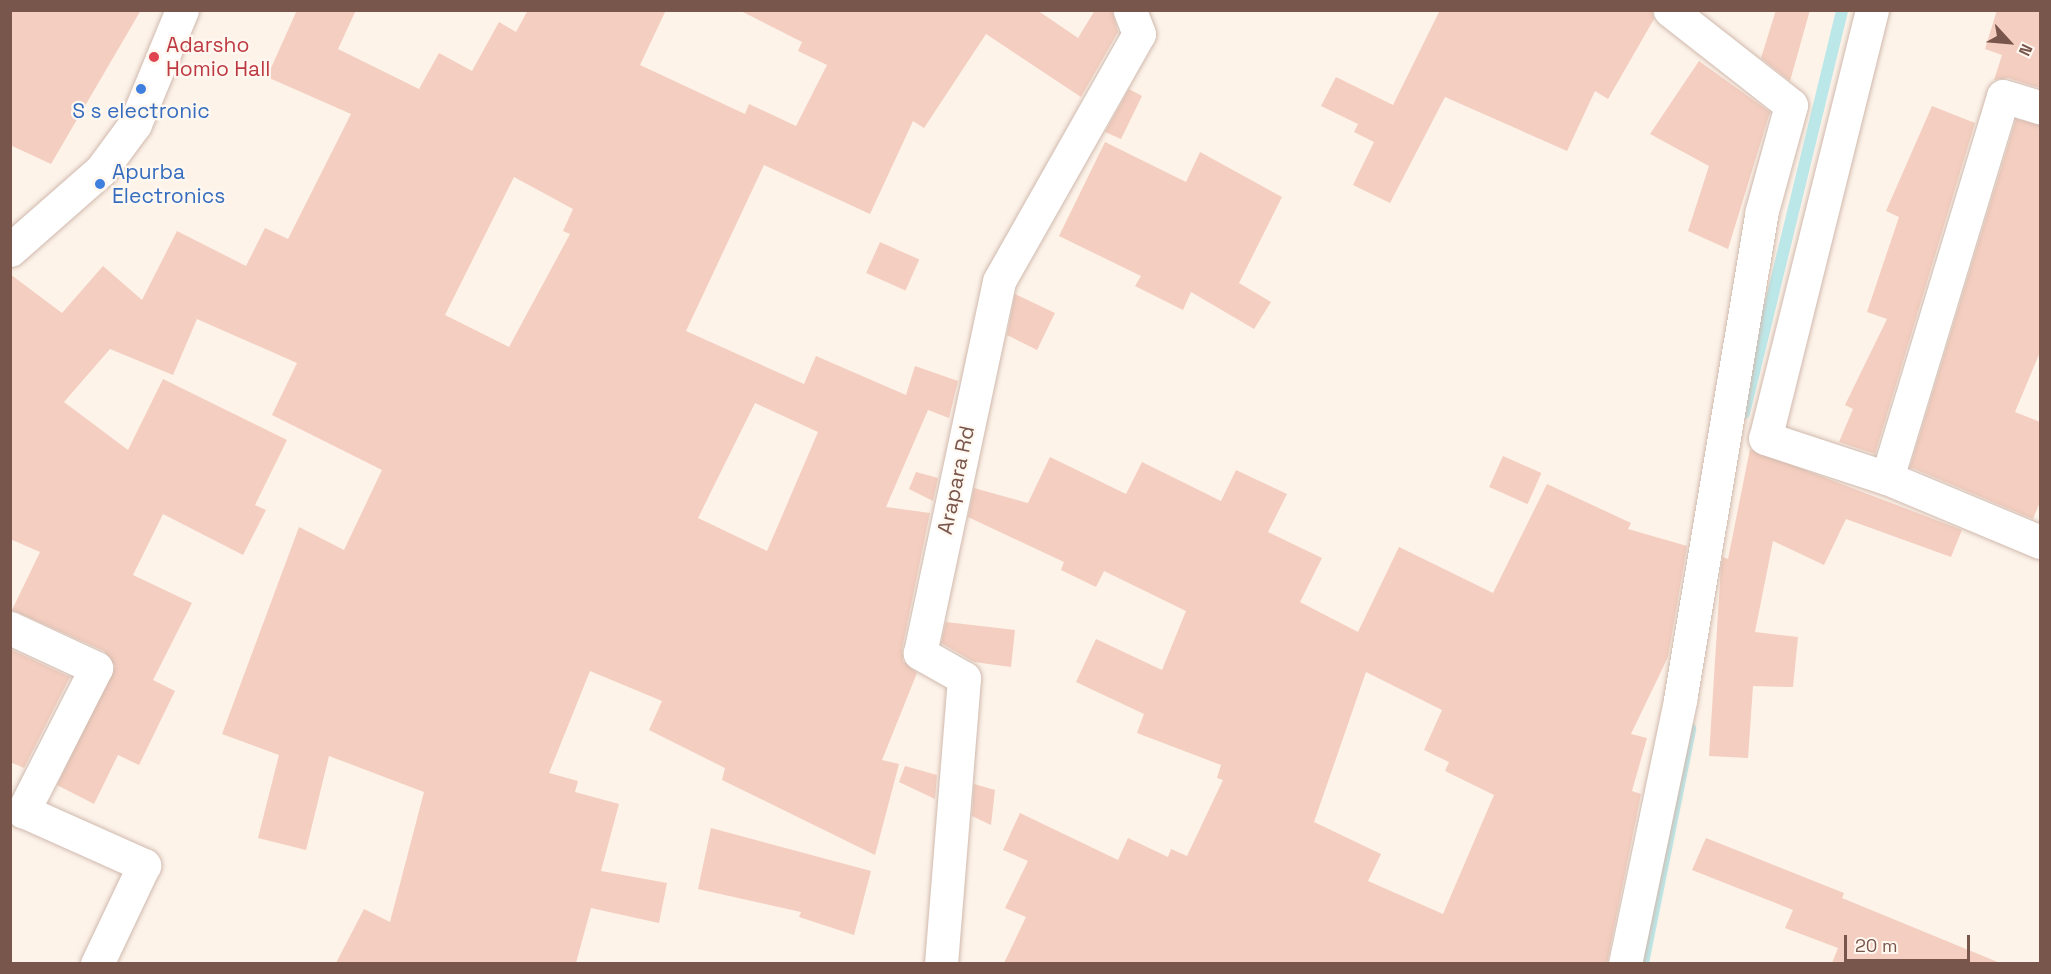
<!DOCTYPE html>
<html>
<head>
<meta charset="utf-8">
<style>
  body { margin:0 }
  #map { position:relative; width:2051px; height:974px; overflow:hidden; background:#fdf3e9; font-family:"Space Grotesk",sans-serif }
  div>[style] { position:absolute }
  .stream>* { height:12px; margin:-6px; padding:0 6px; transform-origin:6px; border-radius:6px; background:#bce7e8 }
  .building>* { inset:0; background:#f4cec0; transform-origin:0 0 }
  .roads { filter:drop-shadow(0 0 2px #d0b9ae) drop-shadow(0 0 2px #d0b9ae) }
  .minor>* { height:33px; margin:-16.5px; padding:0 16.5px; transform-origin:16.5px; border-radius:16.5px; background:#fff }
  .dots>* { width:16px; height:16px; translate:-50% -50%; box-sizing:border-box; border:3px solid #fff8f1; border-radius:50% }
  span { translate:-50% -50%; white-space:nowrap; text-align:center; line-height:1.15; -webkit-text-stroke:4.5px #fff8f1; paint-order:stroke }
  .health-label { font-size:21px; color:#be3a42 }
  .left { translate:0 -50%; text-align:left }
  .shop-label { font-size:21px; color:#366cbe }
  .street-label { font-size:21px; color:#79564b }
  .frame { position:absolute; inset:0; border:12px solid #79564b; pointer-events:none }
  .north { position:absolute; left:1979px; top:12px; width:60px; height:60px; -webkit-text-stroke:4px #fff8f1; paint-order:stroke; rotate:116deg; font-size:16px; font-weight:700; line-height:24px; text-align:center; color:#79564b }
  .north::after { content:''; display:block; margin:auto; width:21px; height:27px; background:#79564b; clip-path:polygon(50% 0,100% 100%,50% 72%,0 100%) }
  .scale { position:absolute; left:1844px; top:935px; width:126px; height:27px; box-sizing:border-box; border:3px solid #79564b; border-top:0; padding-left:8px; font-size:18px; line-height:21px; white-space:nowrap; color:#79564b; -webkit-text-stroke:4px #fff8f1; paint-order:stroke }
</style>
</head>
<body>
<div id="map">
  <div class="stream">
    <div style="left:1744px;top:413px;width:415px;rotate:-76.3deg"></div>
    <div style="left:1643px;top:963px;width:239px;rotate:-78.6deg"></div>
  </div>
  <div class="building">
    <div style="clip-path:polygon(10px 10px,141px 10px,51px 164px,10px 145px)"></div>
    <div style="clip-path:polygon(evenodd,297px 10px,356px 10px,338px 49px,419px 89px,439px 53px,472px 71px,499px 22px,516px 32px,528px 10px,666px 10px,640px 65px,745px 114px,749px 104px,796px 126px,827px 65px,798px 51px,802px 42px,739px 10px,1037px 10px,1078px 38px,1095px 10px,1112px 10px,1118px 32px,1081px 97px,986px 34px,924px 128px,913px 121px,870px 214px,764px 165px,686px 331px,804px 384px,816px 356px,906px 395px,915px 366px,958px 381px,949px 418px,928px 410px,886px 507px,930px 513px,902px 649px,903px 661px,917px 673px,882px 760px,899px 764px,875px 855px,722px 780px,725px 768px,649px 730px,662px 701px,590px 671px,549px 773px,578px 781px,575px 792px,619px 804px,601px 871px,667px 883px,659px 923px,591px 908px,576px 963px,336px 963px,364px 909px,390px 922px,424px 792px,329px 756px,306px 850px,258px 838px,279px 755px,222px 734px,299px 527px,344px 550px,382px 470px,272px 415px,297px 363px,197px 319px,173px 375px,110px 349px,64px 402px,128px 450px,163px 379px,287px 440px,255px 505px,266px 510px,243px 555px,163px 514px,133px 575px,192px 603px,153px 680px,175px 691px,139px 765px,118px 755px,94px 804px,57px 785px,115px 666px,104px 651px,12px 610px,40px 552px,10px 539px,10px 274px,62px 313px,103px 266px,142px 300px,177px 231px,246px 266px,265px 228px,288px 239px,351px 114px,267px 77px,297px 10px,514px 177px,573px 209px,563px 231px,570px 234px,509px 347px,445px 315px,514px 177px,297px 10px,755px 403px,818px 432px,767px 551px,698px 518px,755px 403px)"></div>
    <div style="clip-path:polygon(1440px 10px,1652px 10px,1654px 19px,1608px 99px,1595px 91px,1567px 151px,1445px 97px,1390px 203px,1353px 185px,1374px 142px,1354px 132px,1358px 124px,1321px 106px,1336px 77px,1393px 105px)"></div>
    <div style="clip-path:polygon(1776px 10px,1810px 10px,1790px 81px,1761px 58px)"></div>
    <div style="clip-path:polygon(1997px 10px,2040px 10px,2040px 88px,2008px 78px,1994px 80px,2002px 55px,1985px 49px)"></div>
    <div style="clip-path:polygon(1699px 61px,1770px 112px,1728px 249px,1688px 231px,1709px 166px,1650px 134px)"></div>
    <div style="clip-path:polygon(1129px 89px,1142px 96px,1121px 139px,1105px 132px)"></div>
    <div style="clip-path:polygon(1932px 106px,1975px 123px,1875px 454px,1839px 442px,1853px 409px,1845px 405px,1887px 319px,1867px 312px,1899px 217px,1886px 211px)"></div>
    <div style="clip-path:polygon(2016px 119px,2040px 125px,2040px 352px,2015px 412px,2040px 422px,2040px 502px,2033px 519px,1910px 467px)"></div>
    <div style="clip-path:polygon(1105px 142px,1186px 182px,1200px 152px,1282px 197px,1239px 283px,1271px 302px,1254px 329px,1191px 292px,1183px 310px,1135px 286px,1141px 276px,1059px 236px)"></div>
    <div style="left:880px;top:242px;width:43px;height:34px;rotate:24deg"></div>
    <div style="clip-path:polygon(1015px 294px,1055px 313px,1037px 350px,1007px 335px)"></div>
    <div style="clip-path:polygon(1750px 449px,1962px 530px,1951px 557px,1846px 519px,1824px 565px,1773px 541px,1755px 632px,1798px 637px,1793px 687px,1753px 686px,1748px 758px,1709px 756px,1721px 566px,1723px 557px,1728px 559px)"></div>
    <div style="left:1503px;top:456px;width:42px;height:34px;rotate:24deg"></div>
    <div style="clip-path:polygon(evenodd,1050px 457px,1126px 494px,1142px 462px,1221px 501px,1236px 470px,1287px 494px,1268px 532px,1322px 558px,1300px 602px,1358px 632px,1399px 547px,1493px 593px,1547px 484px,1631px 523px,1628px 529px,1687px 546px,1668px 657px,1631px 734px,1647px 738px,1632px 791px,1641px 794px,1607px 963px,1004px 963px,1026px 917px,1005px 908px,1028px 861px,1003px 850px,1020px 813px,1118px 860px,1128px 838px,1168px 857px,1171px 849px,1187px 856px,1223px 780px,1217px 778px,1221px 765px,1137px 733px,1144px 714px,1076px 682px,1096px 639px,1162px 670px,1186px 611px,1104px 571px,1096px 587px,1061px 570px,1064px 562px,968px 517px,974px 488px,1028px 503px,1050px 457px,1366px 672px,1442px 710px,1424px 750px,1449px 762px,1445px 771px,1494px 795px,1443px 914px,1368px 881px,1381px 854px,1314px 822px,1366px 672px)"></div>
    <div style="clip-path:polygon(916px 472px,938px 478px,933px 501px,909px 489px)"></div>
    <div style="clip-path:polygon(946px 622px,1015px 630px,1011px 667px,974px 662px,941px 643px)"></div>
    <div style="clip-path:polygon(10px 649px,70px 677px,24px 768px,10px 762px)"></div>
    <div style="clip-path:polygon(905px 766px,937px 775px,935px 799px,899px 782px)"></div>
    <div style="clip-path:polygon(974px 784px,995px 790px,991px 825px,972px 816px)"></div>
    <div style="clip-path:polygon(711px 828px,871px 871px,854px 935px,799px 917px,801px 912px,698px 889px)"></div>
    <div style="clip-path:polygon(1706px 838px,1844px 893px,1842px 898px,2000px 963px,1832px 963px,1838px 948px,1785px 928px,1793px 910px,1692px 870px)"></div>
  </div>
  <div class="roads">
    <div class="minor">
      <div style="left:1872px;top:10px;width:441px;rotate:104deg"></div>
      <div style="left:1765px;top:438px;width:128px;rotate:18.2deg"></div>
      <div style="left:1887px;top:478px;width:166px;rotate:22.7deg"></div>
      <div style="left:10px;top:250px;width:121px;rotate:-41.3deg"></div>
      <div style="left:101px;top:170px;width:57px;rotate:-53.5deg"></div>
      <div style="left:135px;top:124px;width:123px;rotate:-67.6deg"></div>
      <div style="left:1887px;top:478px;width:399px;rotate:-73.1deg"></div>
      <div style="left:2003px;top:96px;width:39px;rotate:17deg"></div>
      <div style="left:10px;top:628px;width:95px;rotate:24.9deg"></div>
      <div style="left:96px;top:668px;width:161px;rotate:117deg"></div>
      <div style="left:23px;top:811px;width:133px;rotate:24.1deg"></div>
      <div style="left:144px;top:865px;width:110px;rotate:115.4deg"></div>
      <div style="left:941px;top:964px;width:287px;rotate:-85.4deg"></div>
      <div style="left:964px;top:678px;width:51px;rotate:-150.4deg"></div>
      <div style="left:920px;top:653px;width:380px;rotate:-78deg"></div>
      <div style="left:999px;top:281px;width:284px;rotate:-60.5deg"></div>
      <div style="left:1139px;top:34px;width:26px;rotate:-111deg"></div>
      <div style="left:1625px;top:964px;width:270px;rotate:-78.2deg"></div>
      <div style="left:1680px;top:700px;width:493px;rotate:-80.5deg"></div>
      <div style="left:1761px;top:214px;width:113px;rotate:-74.6deg"></div>
      <div style="left:1791px;top:105px;width:154px;rotate:-141.9deg"></div>
    </div>
  </div>
  <div class="dots">
    <div style="left:154px;top:57px;background:#e0444e"></div>
    <div style="left:141px;top:89px;background:#3f7fe0"></div>
    <div style="left:100px;top:184px;background:#3f7fe0"></div>
  </div>
  <div class="health-label">
    <span class="left" style="left:166px;top:57px">Adarsho<br>Homio Hall</span>
  </div>
  <div class="shop-label">
    <span style="left:141px;top:111px">S s electronic</span>
    <span class="left" style="left:112px;top:184px">Apurba<br>Electronics</span>
  </div>
  <div class="street-label">
    <span style="left:956px;top:480px;rotate:-78deg">Arapara Rd</span>
  </div>
  <div class="frame"></div>
  <div class="north">N</div>
  <div class="scale">20 m</div>
</div>
</body>
</html>
